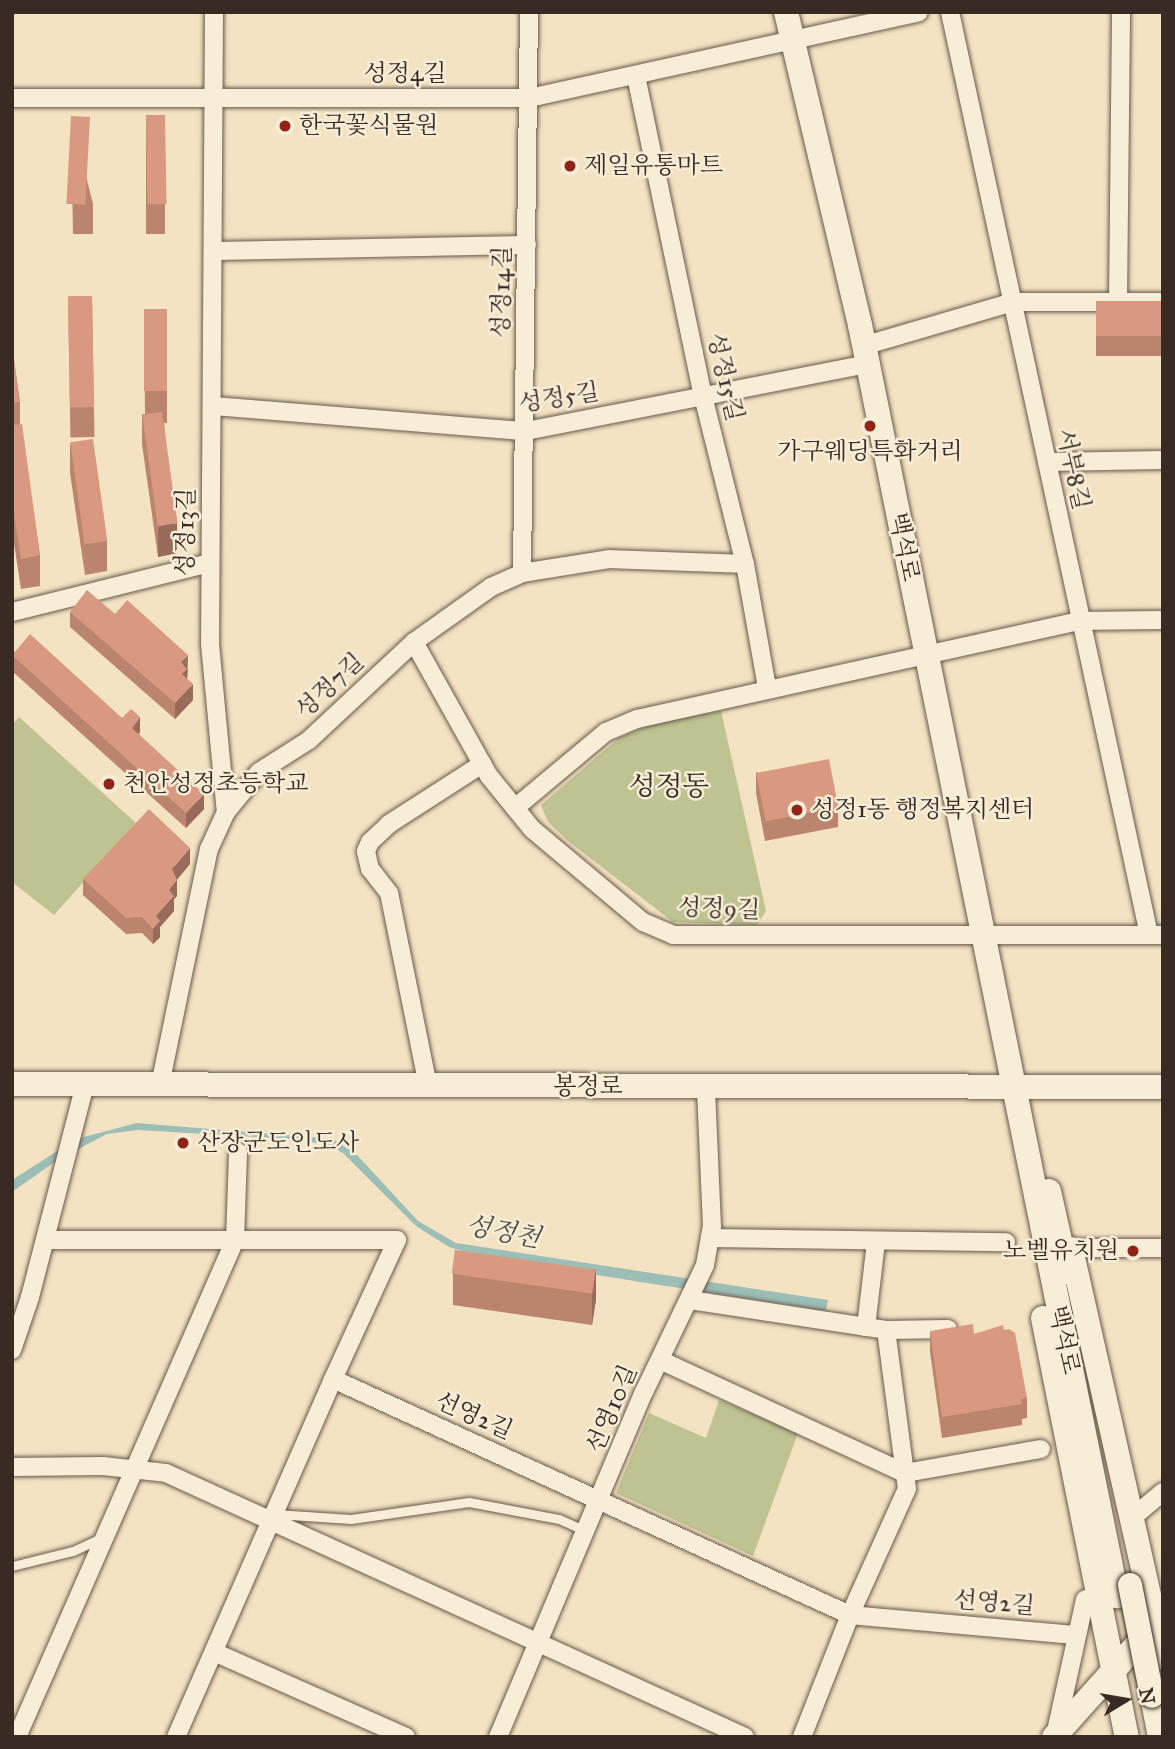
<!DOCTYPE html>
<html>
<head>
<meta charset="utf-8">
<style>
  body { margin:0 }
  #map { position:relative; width:1175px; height:1749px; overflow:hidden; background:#f4e3c2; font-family:"IM FELL Great Primer","Noto Serif KR",serif }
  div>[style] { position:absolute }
  .green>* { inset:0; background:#bec391 }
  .water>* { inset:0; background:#9cbeb7 }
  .roads { filter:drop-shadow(0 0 2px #68584c) drop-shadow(0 0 2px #68584c) }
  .lane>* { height:9px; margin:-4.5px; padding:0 4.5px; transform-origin:4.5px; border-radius:4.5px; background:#f8edd7 }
  .street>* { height:18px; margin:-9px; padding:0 9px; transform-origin:9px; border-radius:9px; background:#f8edd7 }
  .secondary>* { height:24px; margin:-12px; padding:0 12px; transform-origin:12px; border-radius:12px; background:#f8edd7 }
  .bridges { filter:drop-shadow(0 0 2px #3a2a24) drop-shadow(0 0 2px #3a2a24) }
  .secondary-bridge>* { height:24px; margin:-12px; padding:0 12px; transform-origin:12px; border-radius:12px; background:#f8edd7 }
  .wall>* { inset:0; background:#bb846e; transform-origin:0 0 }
  .shaded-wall>* { inset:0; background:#986b5a }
  .building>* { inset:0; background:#d99980; transform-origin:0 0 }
  .dots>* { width:19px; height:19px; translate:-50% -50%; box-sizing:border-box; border:4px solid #f8edd7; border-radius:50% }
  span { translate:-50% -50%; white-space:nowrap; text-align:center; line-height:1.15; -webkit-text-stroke:5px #f8edd7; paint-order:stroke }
  .street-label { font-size:24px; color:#3a2a24 }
  .poi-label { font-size:24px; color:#3a2a24 }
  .left { translate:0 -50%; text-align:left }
  .right { translate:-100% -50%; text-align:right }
  .water-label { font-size:26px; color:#524f49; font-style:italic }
  .quarter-label { font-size:28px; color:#3a2a24 }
  .frame { position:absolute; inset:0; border:14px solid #3a2a24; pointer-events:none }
  .north { position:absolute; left:1091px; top:1665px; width:70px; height:70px; -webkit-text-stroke:5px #f8edd7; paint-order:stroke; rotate:79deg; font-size:19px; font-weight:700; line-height:28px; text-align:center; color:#3a2a24 }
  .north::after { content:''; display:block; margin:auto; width:24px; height:32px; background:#3a2a24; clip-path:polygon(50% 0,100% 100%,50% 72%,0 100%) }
</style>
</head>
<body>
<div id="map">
  <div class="green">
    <div style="clip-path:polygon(721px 711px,766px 911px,757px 925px,673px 922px,568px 841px,548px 822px,541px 805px,619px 738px,654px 723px)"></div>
    <div style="clip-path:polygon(19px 717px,136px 823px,54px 915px,12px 882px,12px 725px)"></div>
    <div style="clip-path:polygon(719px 1400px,798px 1433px,753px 1556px,616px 1493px,649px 1413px,706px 1438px)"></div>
  </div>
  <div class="water">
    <div style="clip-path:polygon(137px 1123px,333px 1139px,357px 1155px,418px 1221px,456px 1243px,828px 1300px,826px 1311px,481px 1257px,449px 1247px,416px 1226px,343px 1153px,329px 1145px,292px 1139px,138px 1130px,107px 1134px,59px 1159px,12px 1192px,12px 1180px,76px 1139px)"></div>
  </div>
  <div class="roads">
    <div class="lane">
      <div style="left:275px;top:1514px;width:76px;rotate:3.8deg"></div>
      <div style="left:351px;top:1519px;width:119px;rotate:-8.2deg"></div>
      <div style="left:469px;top:1502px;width:92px;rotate:10.7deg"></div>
      <div style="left:559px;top:1519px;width:30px;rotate:24deg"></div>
      <div style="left:12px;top:1566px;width:63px;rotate:-13.8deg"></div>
      <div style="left:73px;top:1551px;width:33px;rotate:-25deg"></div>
    </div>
    <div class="street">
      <div style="left:214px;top:12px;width:632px;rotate:90.36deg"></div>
      <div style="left:210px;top:644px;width:169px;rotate:84.6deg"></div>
      <div style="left:950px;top:12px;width:944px;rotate:77.83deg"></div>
      <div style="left:636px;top:76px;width:327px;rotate:78.2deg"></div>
      <div style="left:703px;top:396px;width:173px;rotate:76deg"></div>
      <div style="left:745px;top:564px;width:126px;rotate:79.9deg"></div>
      <div style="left:12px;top:98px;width:517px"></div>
      <div style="left:529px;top:98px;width:399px;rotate:-12.4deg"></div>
      <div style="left:213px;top:251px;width:314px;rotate:-1.1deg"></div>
      <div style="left:1118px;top:302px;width:290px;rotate:-89.4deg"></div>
      <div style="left:863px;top:346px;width:156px;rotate:-16.3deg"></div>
      <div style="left:1013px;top:302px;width:150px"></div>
      <div style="left:213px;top:406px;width:314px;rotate:4.6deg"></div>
      <div style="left:526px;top:431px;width:348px;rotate:-11.1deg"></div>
      <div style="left:1047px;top:462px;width:116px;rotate:-1deg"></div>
      <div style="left:522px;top:573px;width:561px;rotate:-89.29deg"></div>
      <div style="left:12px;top:612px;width:204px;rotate:-13.9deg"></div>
      <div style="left:414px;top:642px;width:154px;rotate:60.8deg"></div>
      <div style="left:489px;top:776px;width:68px;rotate:50.9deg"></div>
      <div style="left:532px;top:829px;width:145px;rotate:40deg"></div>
      <div style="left:643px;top:922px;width:33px;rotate:23deg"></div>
      <div style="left:673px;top:935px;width:490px"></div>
      <div style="left:515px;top:808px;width:119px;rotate:-39.9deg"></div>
      <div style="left:606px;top:732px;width:34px;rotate:-23deg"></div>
      <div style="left:637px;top:719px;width:454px;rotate:-12.5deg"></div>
      <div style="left:1080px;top:621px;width:83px;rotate:-0.7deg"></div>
      <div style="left:160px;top:1085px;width:241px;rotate:-78.3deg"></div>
      <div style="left:209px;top:849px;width:41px;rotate:-65.3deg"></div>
      <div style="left:226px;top:812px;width:52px;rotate:-50.5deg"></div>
      <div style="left:259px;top:772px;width:59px;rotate:-32.6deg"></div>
      <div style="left:309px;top:740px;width:144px;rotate:-43deg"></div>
      <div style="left:414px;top:642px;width:95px;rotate:-35.5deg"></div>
      <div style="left:491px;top:587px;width:34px;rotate:-24deg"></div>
      <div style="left:522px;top:573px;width:88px;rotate:-9.1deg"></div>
      <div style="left:609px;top:559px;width:136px;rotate:2.1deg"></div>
      <div style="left:428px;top:1086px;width:197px;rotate:-101.4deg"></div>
      <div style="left:389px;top:893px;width:31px;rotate:-128deg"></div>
      <div style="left:370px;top:869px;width:18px;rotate:-103deg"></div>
      <div style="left:366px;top:851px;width:10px;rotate:-66deg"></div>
      <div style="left:370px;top:842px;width:26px;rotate:-43deg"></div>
      <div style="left:389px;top:824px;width:111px;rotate:-32.8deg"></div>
      <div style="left:710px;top:1238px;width:296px;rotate:0.8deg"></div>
      <div style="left:45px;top:1240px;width:352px"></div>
      <div style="left:397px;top:1240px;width:153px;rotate:114.7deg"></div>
      <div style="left:333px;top:1379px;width:568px;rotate:24.54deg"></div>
      <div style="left:850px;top:1615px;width:225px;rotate:5.1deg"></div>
      <div style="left:1070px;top:1248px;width:93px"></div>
      <div style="left:690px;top:1300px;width:198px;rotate:8.7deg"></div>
      <div style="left:886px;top:1330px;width:62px;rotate:-0.9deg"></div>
      <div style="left:866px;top:1327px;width:86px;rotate:-83.3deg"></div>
      <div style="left:12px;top:1350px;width:56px;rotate:-71.2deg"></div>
      <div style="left:30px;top:1297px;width:220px;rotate:-75.5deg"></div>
      <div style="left:660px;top:1360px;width:270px;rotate:24.8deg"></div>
      <div style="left:905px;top:1473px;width:138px;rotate:-10deg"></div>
      <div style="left:12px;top:1467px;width:91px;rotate:-0.6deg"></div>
      <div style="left:103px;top:1466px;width:63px;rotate:6.3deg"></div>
      <div style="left:166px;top:1473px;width:636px;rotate:24.51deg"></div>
      <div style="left:1133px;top:1517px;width:39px;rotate:-40deg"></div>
      <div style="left:214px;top:1652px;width:210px;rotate:23.9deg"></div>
      <div style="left:1055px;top:1736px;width:140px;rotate:-77.6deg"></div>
      <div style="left:17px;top:1737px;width:543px;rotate:-66.32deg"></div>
      <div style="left:235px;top:1240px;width:88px;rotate:-88deg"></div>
      <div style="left:176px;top:1737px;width:391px;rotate:-66.3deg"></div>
      <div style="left:498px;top:1737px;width:375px;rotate:-67.1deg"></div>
      <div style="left:644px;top:1392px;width:141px;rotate:-64.3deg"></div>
      <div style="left:705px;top:1265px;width:39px;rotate:-80deg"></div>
      <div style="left:712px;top:1227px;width:139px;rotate:-92.5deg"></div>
      <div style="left:802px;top:1737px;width:131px;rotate:-68.5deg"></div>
      <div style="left:850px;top:1615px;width:138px;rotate:-65.7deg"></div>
      <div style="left:907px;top:1489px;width:160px;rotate:-97.5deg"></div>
    </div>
    <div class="secondary">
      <div style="left:786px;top:12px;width:322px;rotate:76.7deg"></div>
      <div style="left:860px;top:325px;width:1297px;rotate:78.57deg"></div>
      <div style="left:12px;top:1084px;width:1151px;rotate:0.15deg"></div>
      <div style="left:1049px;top:1191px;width:83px;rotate:77.5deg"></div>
      <div style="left:1071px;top:1249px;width:419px;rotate:77.3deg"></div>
      <div style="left:1043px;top:1318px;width:427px;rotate:78.7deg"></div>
      <div style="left:1152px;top:1696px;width:42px;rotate:79deg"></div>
      <div style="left:1054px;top:1737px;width:150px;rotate:-48.2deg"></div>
    </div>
  </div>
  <div class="bridges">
    <div class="secondary-bridge">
      <div style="left:1130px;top:1585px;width:113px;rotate:78.8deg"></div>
    </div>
  </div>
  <div class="wall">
    <div style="left:165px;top:115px;width:119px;height:19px;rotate:90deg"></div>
    <div style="clip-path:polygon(71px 116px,93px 204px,93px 234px,73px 234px)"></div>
    <div style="left:92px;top:296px;width:141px;height:24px;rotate:89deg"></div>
    <div style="left:1096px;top:301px;width:67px;height:55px"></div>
    <div style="clip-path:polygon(144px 309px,167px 309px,167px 423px,164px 423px,177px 553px,158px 557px,142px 444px,142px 414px,145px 414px)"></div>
    <div style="clip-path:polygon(12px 346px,20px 402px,20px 424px,40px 555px,40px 586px,21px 589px,12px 531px)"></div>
    <div style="clip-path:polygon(70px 443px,107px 541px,107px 571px,85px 575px,70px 473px)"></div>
    <div style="clip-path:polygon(70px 612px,188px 670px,187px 678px,193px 700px,175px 719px,70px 627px)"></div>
    <div style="clip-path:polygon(12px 650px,122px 718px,140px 732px,139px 734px,204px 809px,186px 828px,12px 671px)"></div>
    <div style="clip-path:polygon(756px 772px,838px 807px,838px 827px,765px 841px,756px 793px)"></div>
    <div style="clip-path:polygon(190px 864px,177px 880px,177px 896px,174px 899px,174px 911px,160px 927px,160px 937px,153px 944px,142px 933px,126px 934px,83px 895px,83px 879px)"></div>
    <div style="clip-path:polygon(596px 1269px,596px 1299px,592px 1325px,453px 1305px,453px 1274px)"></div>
    <div style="clip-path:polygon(930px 1331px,974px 1334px,1027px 1398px,1027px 1418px,1022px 1419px,1022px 1425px,942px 1438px,930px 1352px)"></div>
  </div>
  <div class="shaded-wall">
    <div style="clip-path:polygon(177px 523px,177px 553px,158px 557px,158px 527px)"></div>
    <div style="clip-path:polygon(188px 655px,187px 685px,182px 690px,181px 662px)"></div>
    <div style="clip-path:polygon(193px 684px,193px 700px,175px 719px,175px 703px)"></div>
    <div style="clip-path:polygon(140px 717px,140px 732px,132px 743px,132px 728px)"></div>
    <div style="clip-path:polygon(204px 794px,204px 809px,186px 828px,186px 813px)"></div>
    <div style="clip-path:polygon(190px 848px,190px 864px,172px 885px,172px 869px)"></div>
    <div style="clip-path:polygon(177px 880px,177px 896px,174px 899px,174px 911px,160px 927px,160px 937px,153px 944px,153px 929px,156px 916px,169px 890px)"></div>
    <div style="clip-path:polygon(596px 1269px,596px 1299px,592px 1325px,592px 1294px)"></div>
  </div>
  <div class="building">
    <div style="left:165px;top:115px;width:89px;height:19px;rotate:89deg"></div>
    <div style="left:71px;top:116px;width:19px;height:88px;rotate:3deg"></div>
    <div style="left:92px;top:296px;width:111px;height:24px;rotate:89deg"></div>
    <div style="left:1096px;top:301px;width:67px;height:35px"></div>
    <div style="left:144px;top:309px;width:23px;height:82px"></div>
    <div style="clip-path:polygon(12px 346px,20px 402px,12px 403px)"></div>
    <div style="left:162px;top:412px;width:112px;height:20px;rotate:82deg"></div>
    <div style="clip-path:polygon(22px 424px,40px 555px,21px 559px,12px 501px,12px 425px)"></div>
    <div style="left:93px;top:439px;width:103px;height:23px;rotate:82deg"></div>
    <div style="clip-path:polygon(87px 590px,115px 614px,127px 600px,188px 655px,181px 662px,187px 669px,182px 674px,193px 684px,175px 703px,70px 612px)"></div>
    <div style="clip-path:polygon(30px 634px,122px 718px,131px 709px,140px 717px,132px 728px,204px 794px,186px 813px,12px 655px,12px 650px,15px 652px)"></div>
    <div style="left:829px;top:759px;width:49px;height:74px;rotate:79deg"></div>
    <div style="clip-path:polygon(149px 809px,190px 848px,172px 869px,177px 880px,169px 890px,174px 896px,156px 916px,160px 921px,153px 929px,142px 917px,126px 918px,83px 879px)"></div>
    <div style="left:455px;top:1250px;width:142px;height:24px;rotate:8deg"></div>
    <div style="clip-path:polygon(973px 1324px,974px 1334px,1003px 1325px,1004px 1330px,1009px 1329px,1015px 1333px,1027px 1398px,1021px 1399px,1022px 1404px,942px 1417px,930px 1331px)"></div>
  </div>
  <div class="dots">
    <div style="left:285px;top:126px;background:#8f2418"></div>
    <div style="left:570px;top:166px;background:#8f2418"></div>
    <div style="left:870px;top:426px;background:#8f2418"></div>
    <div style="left:109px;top:784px;background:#8f2418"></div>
    <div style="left:797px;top:810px;background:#8f2418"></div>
    <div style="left:183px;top:1143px;background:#8f2418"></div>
    <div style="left:1133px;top:1251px;background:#8f2418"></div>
  </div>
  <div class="street-label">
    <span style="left:405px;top:74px">성정4길</span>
    <span style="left:502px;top:292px;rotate:-89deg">성정14길</span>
    <span style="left:725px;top:377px;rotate:77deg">성정15길</span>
    <span style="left:559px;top:398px;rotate:-9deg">성정5길</span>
    <span style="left:1073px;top:469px;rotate:78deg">서부8길</span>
    <span style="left:186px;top:532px;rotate:-89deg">성정13길</span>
    <span style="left:904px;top:547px;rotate:79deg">백석로</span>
    <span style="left:330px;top:686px;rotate:-43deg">성정7길</span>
    <span style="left:719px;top:909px;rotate:2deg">성정9길</span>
    <span style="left:588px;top:1087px">봉정로</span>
    <span style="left:1064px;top:1340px;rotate:78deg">백석로</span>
    <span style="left:612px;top:1409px;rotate:-67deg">선영10길</span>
    <span style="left:474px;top:1416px;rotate:24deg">선영2길</span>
    <span style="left:994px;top:1603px;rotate:5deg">선영2길</span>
  </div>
  <div class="poi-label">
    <span class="left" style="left:299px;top:126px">한국꽃식물원</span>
    <span class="left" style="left:584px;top:166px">제일유통마트</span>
    <span style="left:870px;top:452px">가구웨딩특화거리</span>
    <span class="left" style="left:123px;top:784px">천안성정초등학교</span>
    <span class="left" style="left:811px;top:810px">성정1동 행정복지센터</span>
    <span class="left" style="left:197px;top:1143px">산장군도인도사</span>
    <span class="right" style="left:1119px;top:1251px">노벨유치원</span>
  </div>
  <div class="water-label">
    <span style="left:503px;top:1232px;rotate:11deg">성정천</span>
  </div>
  <div class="quarter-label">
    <span style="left:669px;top:786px">성정동</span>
  </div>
  <div class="frame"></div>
  <div class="north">N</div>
</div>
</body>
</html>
